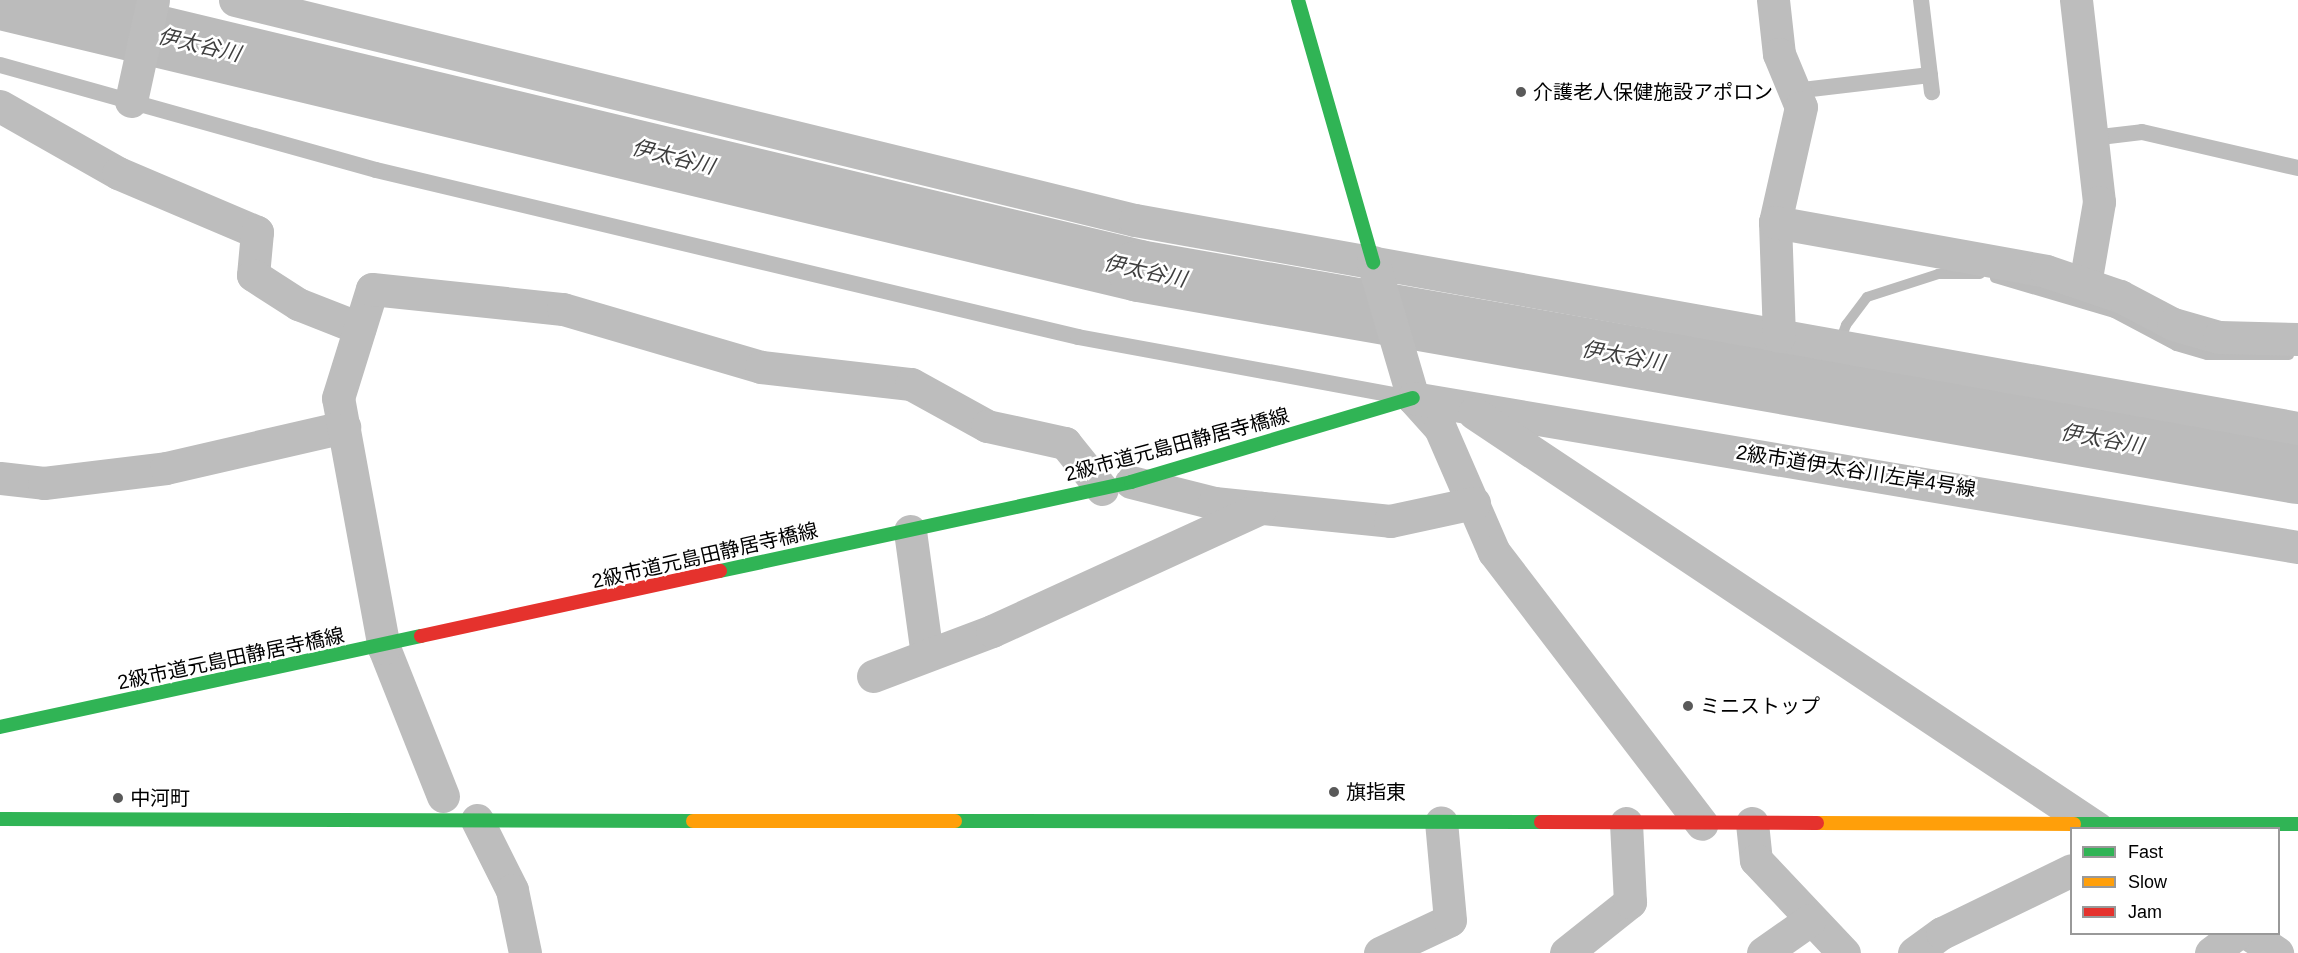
<!DOCTYPE html>
<html>
<head>
<meta charset="utf-8">
<style>
  body { margin:0 }
  #map { position:relative; width:2298px; height:953px; overflow:hidden; background:#fff; font-family:Arial,"Noto Sans JP",sans-serif }
  div>[style] { position:absolute }
  .stream>* { height:10px; margin:-5px; padding:0 5px; transform-origin:5px; border-radius:5px; background:#bbb }
  .river>* { height:62px; margin:-31px; padding:0 31px; transform-origin:31px; border-radius:31px; background:#bbb }
  .lane>* { height:16px; margin:-8px; padding:0 8px; transform-origin:8px; border-radius:8px; background:#bdbdbd }
  .street>* { height:33px; margin:-16.5px; padding:0 16.5px; transform-origin:16.5px; border-radius:16.5px; background:#bdbdbd }
  .fast>* { height:14px; margin:-7px; padding:0 7px; transform-origin:7px; border-radius:7px; background:#30b455 }
  .slow>* { height:14px; margin:-7px; padding:0 7px; transform-origin:7px; border-radius:7px; background:#ff9f0a }
  .jam>* { height:14px; margin:-7px; padding:0 7px; transform-origin:7px; border-radius:7px; background:#e5322d }
  .dots>* { width:16px; height:16px; translate:-50% -50%; box-sizing:border-box; border:3px solid #fff; border-radius:50% }
  span { translate:-50% -50%; white-space:nowrap; text-align:center; line-height:1.15; -webkit-text-stroke:5px #fff; paint-order:stroke }
  .poi-label { font-size:20px; color:#000 }
  .left { translate:0 -50%; text-align:left }
  .street-label { font-size:20px; color:#000 }
  .water-label { font-size:21px; color:#3f3f3f; font-style:italic }
  .legend { position:absolute; left:2070px; top:827px; width:210px; height:108px; box-sizing:border-box; background:#fff; border:2px solid #999; margin:0; padding:8px 10px; list-style:none; font-size:18px; color:#000 }
  .legend li { display:flex; align-items:center; gap:12px; height:30px }
  .legend b { width:30px; border:2px solid #999 }
</style>
</head>
<body>
<div id="map">
  <div class="stream">
    <div style="left:50px;top:0;width:12px;rotate:81deg"></div>
    <div style="left:1995px;top:278px;width:124px;rotate:16.4deg"></div>
    <div style="left:2114px;top:313px;width:70px;rotate:28deg"></div>
    <div style="left:2176px;top:346px;width:32px;rotate:16deg"></div>
    <div style="left:2207px;top:355px;width:82px"></div>
    <div style="left:1823px;top:389px;width:68px;rotate:-70.2deg"></div>
    <div style="left:1846px;top:325px;width:35px;rotate:-53deg"></div>
    <div style="left:1867px;top:297px;width:75px;rotate:-17.9deg"></div>
    <div style="left:1938px;top:274px;width:42px"></div>
  </div>
  <div class="river">
    <div style="left:6px;top:0;width:1165px;rotate:13.45deg"></div>
    <div style="left:1139px;top:271px;width:1176px;rotate:9.89deg"></div>
  </div>
  <div class="lane">
    <div style="left:1921px;top:0;width:93px;rotate:83.2deg"></div>
    <div style="left:0;top:65px;width:390px;rotate:15.6deg"></div>
    <div style="left:376px;top:170px;width:722px;rotate:13.38deg"></div>
    <div style="left:1078px;top:337px;width:327px;rotate:10.4deg"></div>
    <div style="left:1794px;top:91px;width:137px;rotate:-6.7deg"></div>
    <div style="left:2092px;top:138px;width:50px;rotate:-6.8deg"></div>
    <div style="left:2142px;top:132px;width:160px;rotate:13deg"></div>
  </div>
  <div class="street">
    <div style="left:235px;top:0;width:926px;rotate:13.74deg"></div>
    <div style="left:1135px;top:220px;width:1181px;rotate:10.14deg"></div>
    <div style="left:1773px;top:0;width:54px;rotate:83.7deg"></div>
    <div style="left:1779px;top:54px;width:57px;rotate:67.5deg"></div>
    <div style="left:1801px;top:107px;width:118px;rotate:102.7deg"></div>
    <div style="left:1775px;top:222px;width:114px;rotate:88deg"></div>
    <div style="left:2076px;top:0;width:203px;rotate:83.5deg"></div>
    <div style="left:2099px;top:202px;width:83px;rotate:99.7deg"></div>
    <div style="left:131px;top:101px;width:103px;rotate:-77.7deg"></div>
    <div style="left:0;top:106px;width:136px;rotate:29.6deg"></div>
    <div style="left:118px;top:173px;width:151px;rotate:23deg"></div>
    <div style="left:257px;top:232px;width:43px;rotate:95.3deg"></div>
    <div style="left:253px;top:275px;width:54px;rotate:32.8deg"></div>
    <div style="left:298px;top:304px;width:66px;rotate:21.5deg"></div>
    <div style="left:1775px;top:222px;width:275px;rotate:10.2deg"></div>
    <div style="left:2046px;top:271px;width:78px;rotate:18.7deg"></div>
    <div style="left:2120px;top:296px;width:60px;rotate:27.8deg"></div>
    <div style="left:2173px;top:324px;width:48px;rotate:15.8deg"></div>
    <div style="left:2219px;top:337px;width:79px;rotate:1.5deg"></div>
    <div style="left:1373px;top:262px;width:142px;rotate:73.6deg"></div>
    <div style="left:1413px;top:398px;width:40px;rotate:48deg"></div>
    <div style="left:1440px;top:428px;width:135px;rotate:66.5deg"></div>
    <div style="left:1494px;top:552px;width:342px;rotate:52.6deg"></div>
    <div style="left:1413px;top:398px;width:897px;rotate:9.56deg"></div>
    <div style="left:1474px;top:413px;width:749px;rotate:33.67deg"></div>
    <div style="left:0;top:478px;width:44px;rotate:6.5deg"></div>
    <div style="left:44px;top:483px;width:123px;rotate:-7deg"></div>
    <div style="left:166px;top:468px;width:183px;rotate:-13deg"></div>
    <div style="left:1131px;top:482px;width:86px;rotate:14.2deg"></div>
    <div style="left:1214px;top:503px;width:177px;rotate:5.8deg"></div>
    <div style="left:1390px;top:521px;width:86px;rotate:-12.1deg"></div>
    <div style="left:910px;top:531px;width:125px;rotate:82.2deg"></div>
    <div style="left:873px;top:676px;width:127px;rotate:-20.7deg"></div>
    <div style="left:992px;top:631px;width:296px;rotate:-24.6deg"></div>
    <div style="left:443px;top:796px;width:159px;rotate:-111.7deg"></div>
    <div style="left:384px;top:648px;width:254px;rotate:-100.4deg"></div>
    <div style="left:338px;top:398px;width:114px;rotate:-72.7deg"></div>
    <div style="left:372px;top:289px;width:192px;rotate:6deg"></div>
    <div style="left:563px;top:309px;width:206px;rotate:16.3deg"></div>
    <div style="left:761px;top:367px;width:151px;rotate:6.5deg"></div>
    <div style="left:911px;top:384px;width:87px;rotate:28.9deg"></div>
    <div style="left:987px;top:426px;width:80px;rotate:12.3deg"></div>
    <div style="left:1065px;top:443px;width:59px;rotate:51.2deg"></div>
    <div style="left:477px;top:820px;width:78px;rotate:63.4deg"></div>
    <div style="left:512px;top:890px;width:64px;rotate:78.3deg"></div>
    <div style="left:1752px;top:823px;width:37px;rotate:84deg"></div>
    <div style="left:1756px;top:860px;width:128px;rotate:46.6deg"></div>
    <div style="left:2249px;top:934px;width:34px;rotate:34deg"></div>
    <div style="left:1380px;top:953px;width:77px;rotate:-25.2deg"></div>
    <div style="left:1450px;top:920px;width:98px;rotate:-95.2deg"></div>
    <div style="left:1566px;top:953px;width:82px;rotate:-38.6deg"></div>
    <div style="left:1630px;top:902px;width:79px;rotate:-92.9deg"></div>
    <div style="left:1763px;top:953px;width:57px;rotate:-35.1deg"></div>
    <div style="left:1914px;top:953px;width:34px;rotate:-36deg"></div>
    <div style="left:1942px;top:933px;width:144px;rotate:-25.9deg"></div>
    <div style="left:2211px;top:953px;width:31px;rotate:-37deg"></div>
  </div>
  <div class="fast">
    <div style="left:1298px;top:0;width:273px;rotate:74deg"></div>
    <div style="left:720px;top:571px;width:421px;rotate:-12.2deg"></div>
    <div style="left:1131px;top:482px;width:294px;rotate:-16.6deg"></div>
    <div style="left:0;top:727px;width:431px;rotate:-12.2deg"></div>
    <div style="left:0;top:819px;width:693px;rotate:0.17deg"></div>
    <div style="left:955px;top:821px;width:586px;rotate:0.1deg"></div>
    <div style="left:2074px;top:824px;width:224px"></div>
  </div>
  <div class="slow">
    <div style="left:693px;top:821px;width:262px"></div>
    <div style="left:1817px;top:823px;width:257px;rotate:0.2deg"></div>
  </div>
  <div class="jam">
    <div style="left:421px;top:636px;width:306px;rotate:-12.3deg"></div>
    <div style="left:1541px;top:822px;width:276px;rotate:0.2deg"></div>
  </div>
  <div class="dots">
    <div style="left:1521px;top:92px;background:#595959"></div>
    <div style="left:1688px;top:706px;background:#595959"></div>
    <div style="left:1334px;top:792px;background:#595959"></div>
    <div style="left:118px;top:798px;background:#595959"></div>
  </div>
  <div class="poi-label">
    <span class="left" style="left:1533px;top:92px">介護老人保健施設アポロン</span>
    <span class="left" style="left:1700px;top:706px">ミニストップ</span>
    <span class="left" style="left:1346px;top:792px">旗指東</span>
    <span class="left" style="left:130px;top:798px">中河町</span>
  </div>
  <div class="street-label">
    <span style="left:1177px;top:445px;rotate:-15deg">2級市道元島田静居寺橋線</span>
    <span style="left:1856px;top:471px;rotate:9deg">2級市道伊太谷川左岸4号線</span>
    <span style="left:705px;top:556px;rotate:-13deg">2級市道元島田静居寺橋線</span>
    <span style="left:231px;top:659px;rotate:-12deg">2級市道元島田静居寺橋線</span>
  </div>
  <div class="water-label">
    <span style="left:199px;top:45px;rotate:13deg">伊太谷川</span>
    <span style="left:673px;top:157px;rotate:14deg">伊太谷川</span>
    <span style="left:1145px;top:271px;rotate:12deg">伊太谷川</span>
    <span style="left:1623px;top:356px;rotate:10deg">伊太谷川</span>
    <span style="left:2102px;top:439px;rotate:10deg">伊太谷川</span>
  </div>
  <ul class="legend">
  <li><b style="height:8px;background:#30b455"></b>Fast</li>
  <li><b style="height:8px;background:#ff9f0a"></b>Slow</li>
  <li><b style="height:8px;background:#e5322d"></b>Jam</li>
  </ul>
</div>
</body>
</html>
